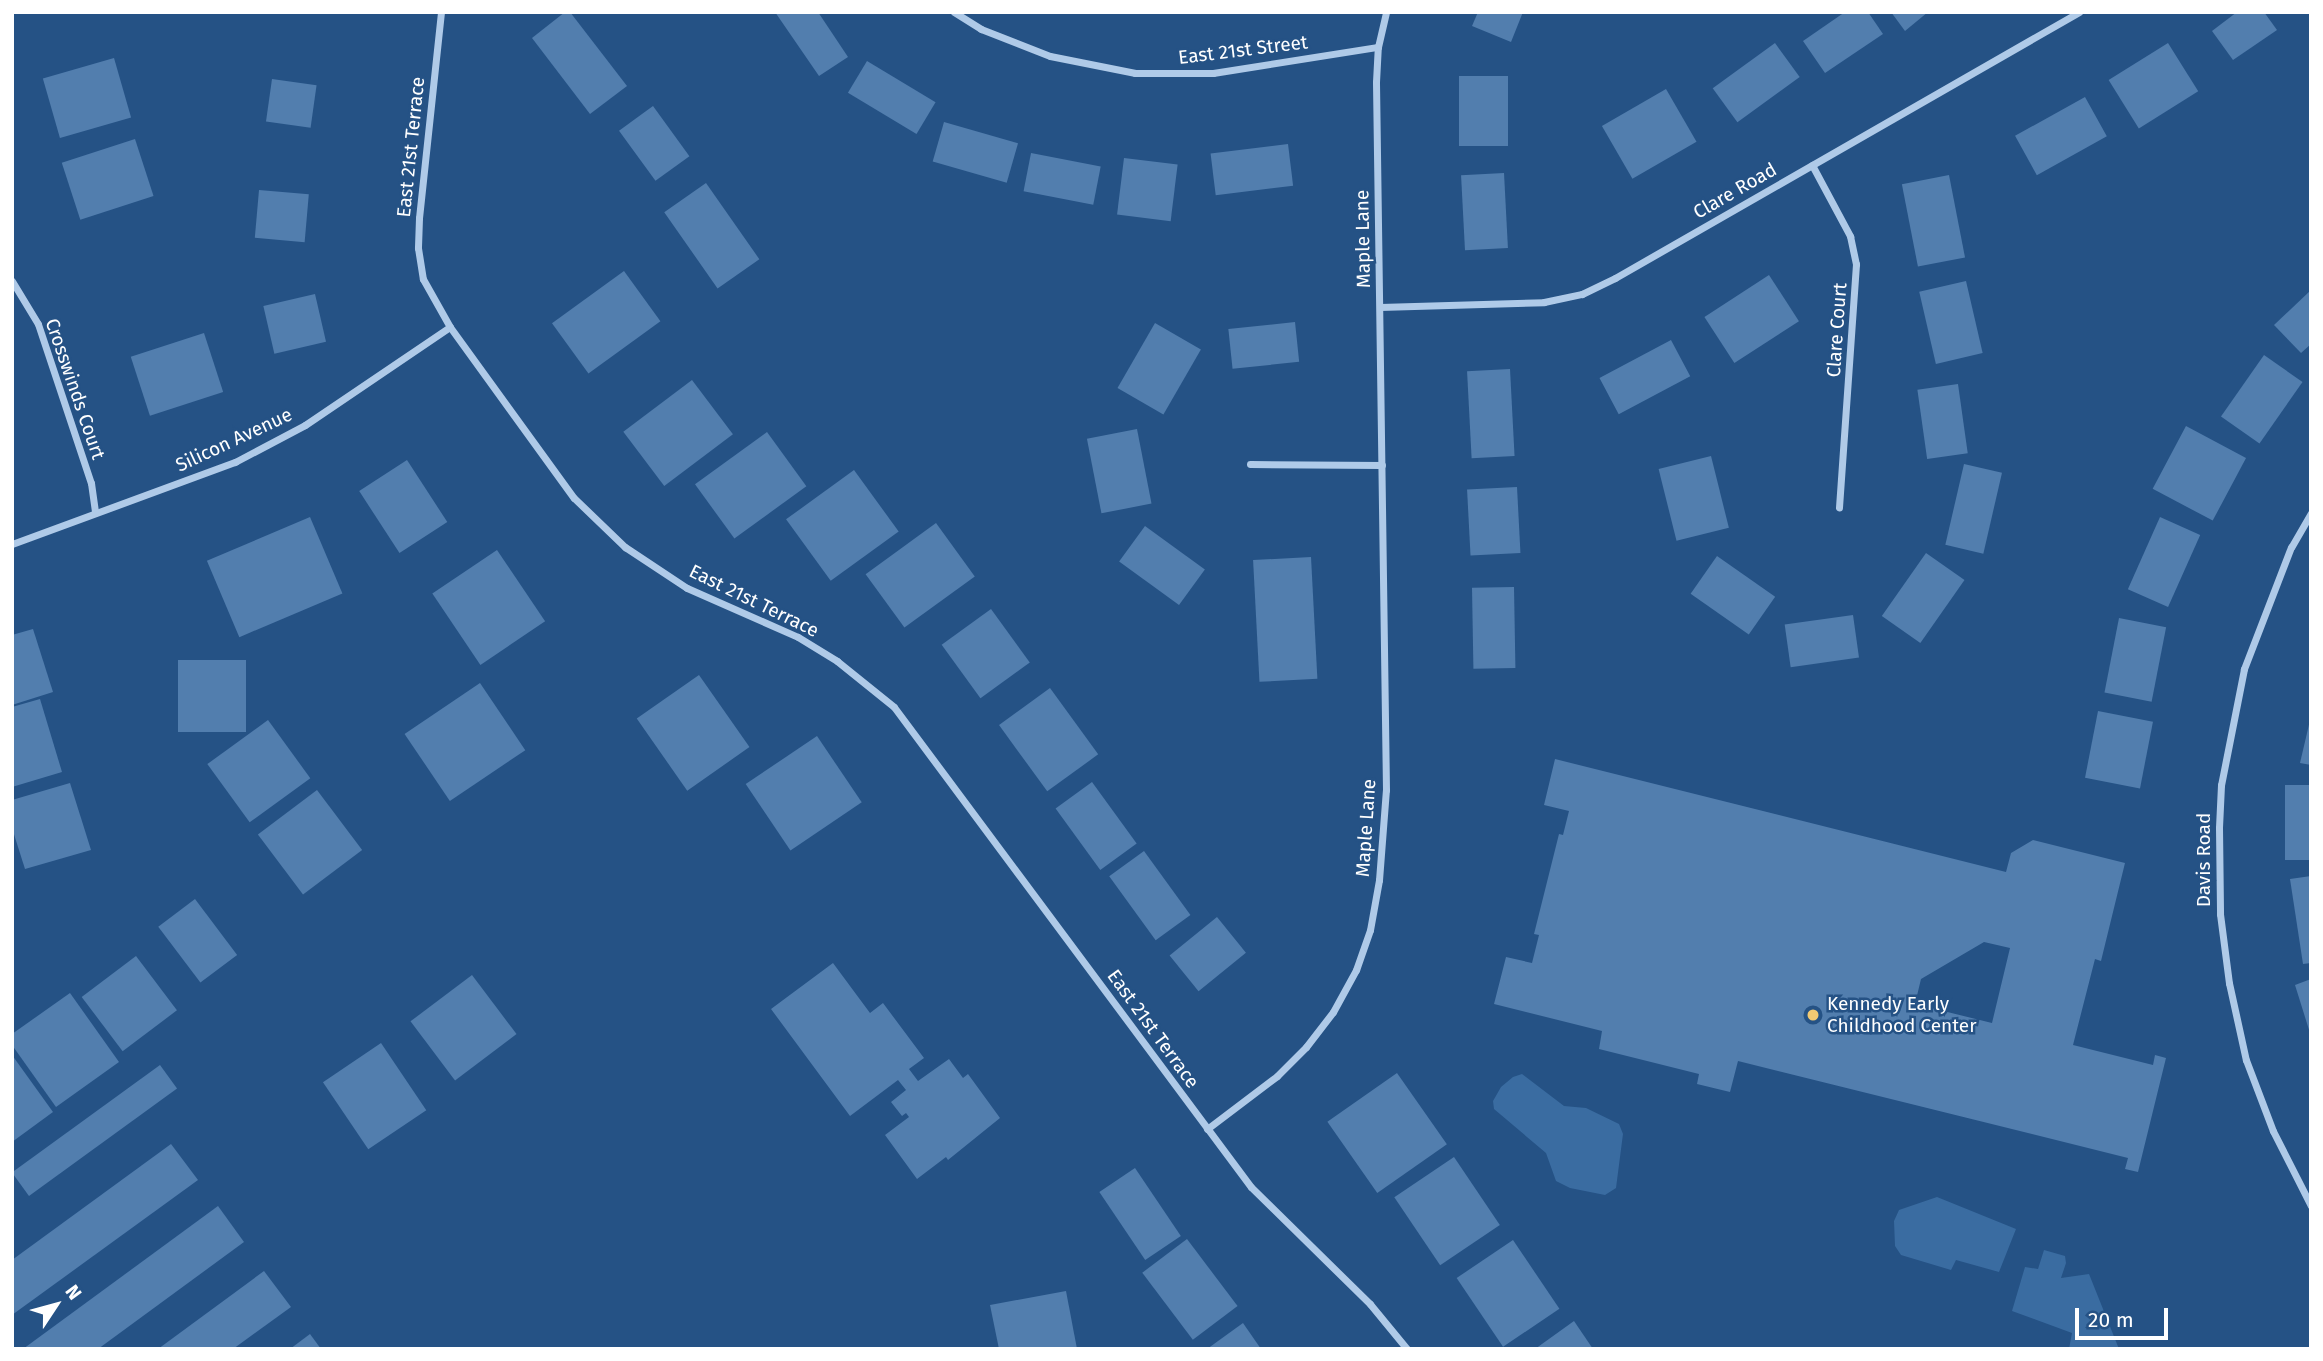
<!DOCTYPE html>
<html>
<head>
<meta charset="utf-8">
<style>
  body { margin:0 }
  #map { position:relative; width:2323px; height:1361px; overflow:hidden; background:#255285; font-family:"Fira Sans",sans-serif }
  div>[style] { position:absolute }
  .green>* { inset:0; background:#3a6ca1 }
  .building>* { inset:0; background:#527eae; transform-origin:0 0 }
  .minor>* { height:7px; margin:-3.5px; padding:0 3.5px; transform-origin:3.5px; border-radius:3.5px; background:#afcae8 }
  .dots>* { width:19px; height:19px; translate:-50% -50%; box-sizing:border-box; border:4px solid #255285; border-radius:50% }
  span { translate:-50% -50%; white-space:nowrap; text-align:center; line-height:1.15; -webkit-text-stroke:5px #255285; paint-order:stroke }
  .street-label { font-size:19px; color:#fff }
  .poi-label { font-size:19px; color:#fff }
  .left { translate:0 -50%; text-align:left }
  .frame { position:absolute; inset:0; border:14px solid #fff; pointer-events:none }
  .north { position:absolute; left:21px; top:1270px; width:70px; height:70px; -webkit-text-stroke:5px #255285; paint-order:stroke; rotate:54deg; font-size:19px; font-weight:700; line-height:28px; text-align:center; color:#fff }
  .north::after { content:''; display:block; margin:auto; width:24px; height:32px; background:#fff; clip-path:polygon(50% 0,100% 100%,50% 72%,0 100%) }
  .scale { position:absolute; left:2075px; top:1308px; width:93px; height:32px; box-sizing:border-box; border:4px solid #fff; border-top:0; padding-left:9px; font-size:21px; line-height:24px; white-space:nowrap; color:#fff; -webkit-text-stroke:5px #255285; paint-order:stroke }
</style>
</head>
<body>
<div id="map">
  <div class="green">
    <div style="clip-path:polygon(1522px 1074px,1564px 1106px,1586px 1108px,1619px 1124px,1623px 1134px,1616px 1188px,1605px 1195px,1570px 1188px,1556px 1181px,1546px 1153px,1494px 1109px,1493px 1101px,1501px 1087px,1513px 1077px)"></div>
    <div style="clip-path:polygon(1937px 1197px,2016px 1229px,1999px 1272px,1956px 1260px,1951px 1270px,1901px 1255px,1895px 1246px,1894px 1221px,1899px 1210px)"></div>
    <div style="clip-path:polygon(2044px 1250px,2065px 1256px,2066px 1263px,2061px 1278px,2089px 1274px,2119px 1349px,2069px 1349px,2072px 1333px,2012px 1311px,2025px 1267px,2038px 1269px)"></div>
  </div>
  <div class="building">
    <div style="clip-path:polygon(565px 12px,570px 12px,627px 86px,590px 114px,532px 38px)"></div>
    <div style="clip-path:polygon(775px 12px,818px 12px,848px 57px,819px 76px)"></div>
    <div style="clip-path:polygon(1478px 12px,1523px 12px,1511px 42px,1472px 26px)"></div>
    <div style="clip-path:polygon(1845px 12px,1868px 12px,1883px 34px,1825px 73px,1803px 41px)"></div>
    <div style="clip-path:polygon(1891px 12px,1928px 12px,1905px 31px)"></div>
    <div style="clip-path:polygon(2237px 12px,2264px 12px,2277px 30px,2233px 60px,2212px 31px)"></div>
    <div style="left:1775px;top:43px;width:42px;height:77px;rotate:54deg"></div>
    <div style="left:2168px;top:43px;width:57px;height:70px;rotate:58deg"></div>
    <div style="left:114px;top:58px;width:62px;height:74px;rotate:74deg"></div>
    <div style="left:867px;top:61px;width:80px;height:37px;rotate:31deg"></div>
    <div style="left:1459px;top:76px;width:49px;height:70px"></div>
    <div style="left:272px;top:79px;width:45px;height:43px;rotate:8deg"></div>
    <div style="left:1666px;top:89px;width:61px;height:74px;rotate:60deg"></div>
    <div style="left:2085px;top:97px;width:45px;height:80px;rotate:61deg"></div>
    <div style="left:653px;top:106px;width:62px;height:42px;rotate:54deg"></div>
    <div style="left:944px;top:122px;width:77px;height:41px;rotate:16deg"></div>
    <div style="left:135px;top:139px;width:60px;height:77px;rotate:72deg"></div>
    <div style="left:1288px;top:144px;width:42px;height:78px;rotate:83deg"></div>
    <div style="left:1031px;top:153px;width:71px;height:39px;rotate:11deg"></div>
    <div style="left:1124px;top:158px;width:54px;height:57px;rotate:7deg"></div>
    <div style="left:1504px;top:173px;width:75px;height:43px;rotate:87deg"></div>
    <div style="left:1949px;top:175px;width:84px;height:48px;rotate:79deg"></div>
    <div style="left:706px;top:183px;width:93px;height:51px;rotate:55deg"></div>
    <div style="left:259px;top:190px;width:50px;height:48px;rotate:5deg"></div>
    <div style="left:624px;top:271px;width:62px;height:89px;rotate:54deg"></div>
    <div style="left:1769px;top:275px;width:55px;height:77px;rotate:57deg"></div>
    <div style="left:1966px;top:281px;width:74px;height:48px;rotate:77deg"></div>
    <div style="clip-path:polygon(2311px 290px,2311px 344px,2301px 353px,2274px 325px)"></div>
    <div style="left:315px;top:294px;width:49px;height:53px;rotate:77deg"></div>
    <div style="left:1295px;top:322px;width:40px;height:67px;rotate:84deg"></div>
    <div style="left:1155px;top:323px;width:53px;height:75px;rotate:30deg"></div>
    <div style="left:204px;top:333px;width:62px;height:77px;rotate:72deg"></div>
    <div style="left:1671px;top:340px;width:41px;height:81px;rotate:62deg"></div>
    <div style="left:2264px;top:355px;width:47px;height:75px;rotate:35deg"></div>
    <div style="left:1510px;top:369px;width:87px;height:43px;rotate:87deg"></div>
    <div style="left:692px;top:380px;width:68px;height:86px;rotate:53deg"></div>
    <div style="left:1958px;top:384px;width:70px;height:41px;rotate:82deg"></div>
    <div style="left:2186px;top:426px;width:68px;height:71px;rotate:28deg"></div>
    <div style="left:1137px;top:429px;width:76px;height:51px;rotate:79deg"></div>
    <div style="left:767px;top:432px;width:67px;height:89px;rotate:54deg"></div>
    <div style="left:1711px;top:456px;width:74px;height:54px;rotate:76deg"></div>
    <div style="left:407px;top:460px;width:74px;height:57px;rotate:57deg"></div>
    <div style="left:1964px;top:464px;width:39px;height:83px;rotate:13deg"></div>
    <div style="left:854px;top:470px;width:76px;height:84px;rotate:54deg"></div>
    <div style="left:1517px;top:487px;width:66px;height:50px;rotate:87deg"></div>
    <div style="left:310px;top:517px;width:83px;height:112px;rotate:67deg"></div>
    <div style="left:2160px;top:517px;width:44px;height:79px;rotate:24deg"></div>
    <div style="left:936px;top:523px;width:66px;height:87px;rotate:54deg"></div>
    <div style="left:1145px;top:526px;width:74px;height:44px;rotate:36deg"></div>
    <div style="left:497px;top:550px;width:86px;height:78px;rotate:56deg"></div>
    <div style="left:1926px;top:553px;width:47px;height:77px;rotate:35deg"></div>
    <div style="left:1717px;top:556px;width:71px;height:46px;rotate:35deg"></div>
    <div style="left:1311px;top:557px;width:122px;height:58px;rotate:87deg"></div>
    <div style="left:1514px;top:587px;width:81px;height:42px;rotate:89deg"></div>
    <div style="left:991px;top:609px;width:66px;height:61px;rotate:54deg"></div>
    <div style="left:1853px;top:615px;width:43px;height:69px;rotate:82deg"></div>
    <div style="left:2119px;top:618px;width:48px;height:76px;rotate:11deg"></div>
    <div style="clip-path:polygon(33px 629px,53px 692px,12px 705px,12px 635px)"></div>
    <div style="left:246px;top:660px;width:72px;height:68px;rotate:90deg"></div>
    <div style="left:699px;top:675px;width:88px;height:76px;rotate:55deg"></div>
    <div style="left:480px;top:683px;width:81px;height:91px;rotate:56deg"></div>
    <div style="left:1050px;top:688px;width:82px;height:63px;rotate:54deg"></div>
    <div style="clip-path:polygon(40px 699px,62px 772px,12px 787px,12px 707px)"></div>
    <div style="left:2098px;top:711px;width:56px;height:68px;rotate:11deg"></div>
    <div style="clip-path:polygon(2311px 716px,2311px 765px,2300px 763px)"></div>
    <div style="left:268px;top:720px;width:72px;height:75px;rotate:54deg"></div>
    <div style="left:817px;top:736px;width:80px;height:86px;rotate:56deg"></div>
    <div style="clip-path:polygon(evenodd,1555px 759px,2006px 872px,2011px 853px,2033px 840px,2125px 863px,2101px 961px,2095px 959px,2073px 1045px,2153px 1065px,2155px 1055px,2166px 1058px,2138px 1172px,2125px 1169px,2128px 1158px,1738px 1061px,1730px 1092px,1697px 1084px,1699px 1074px,1599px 1049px,1602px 1031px,1494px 1004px,1506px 957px,1532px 963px,1539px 935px,1534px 934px,1559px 834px,1563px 835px,1569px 811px,1544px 805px,1555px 759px,1984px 942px,2010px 948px,1992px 1023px,1915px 1004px,1921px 979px,1984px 942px)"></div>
    <div style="left:1092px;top:782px;width:76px;height:45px;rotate:54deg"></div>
    <div style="clip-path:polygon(70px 783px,91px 850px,25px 869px,12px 828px,12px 800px)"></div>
    <div style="left:2285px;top:785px;width:26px;height:75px"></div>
    <div style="left:317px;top:790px;width:75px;height:74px;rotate:53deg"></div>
    <div style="left:1144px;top:851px;width:79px;height:43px;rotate:54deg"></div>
    <div style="clip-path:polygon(2311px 876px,2311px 963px,2303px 964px,2290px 879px)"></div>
    <div style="left:195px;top:899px;width:70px;height:46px;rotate:53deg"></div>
    <div style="left:1217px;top:917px;width:46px;height:61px;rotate:51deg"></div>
    <div style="left:136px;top:956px;width:68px;height:68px;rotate:53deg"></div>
    <div style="clip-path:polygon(833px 963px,870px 1013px,883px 1003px,924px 1058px,909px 1069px,918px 1081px,949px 1059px,963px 1078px,968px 1074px,1000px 1118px,948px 1160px,946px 1157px,917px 1179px,885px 1135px,909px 1117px,906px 1113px,902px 1116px,891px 1102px,906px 1090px,898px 1080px,850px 1116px,771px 1009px)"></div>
    <div style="left:472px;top:975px;width:74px;height:77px;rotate:53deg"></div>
    <div style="clip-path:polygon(2311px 979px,2311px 1033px,2310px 1033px,2295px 985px)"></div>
    <div style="clip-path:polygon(70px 993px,119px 1062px,56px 1107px,12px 1045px,12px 1034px)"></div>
    <div style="left:381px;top:1043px;width:81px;height:70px;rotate:56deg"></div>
    <div style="clip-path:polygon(12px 1055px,53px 1112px,12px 1142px)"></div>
    <div style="left:160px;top:1065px;width:29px;height:183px;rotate:54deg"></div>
    <div style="left:1397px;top:1073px;width:87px;height:85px;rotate:55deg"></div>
    <div style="clip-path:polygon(171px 1144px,198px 1180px,12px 1315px,12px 1260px)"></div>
    <div style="left:1454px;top:1157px;width:82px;height:72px;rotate:56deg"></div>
    <div style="left:1135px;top:1168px;width:82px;height:43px;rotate:56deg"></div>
    <div style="clip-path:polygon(218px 1206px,244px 1242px,98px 1349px,23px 1349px)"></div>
    <div style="left:1187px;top:1239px;width:84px;height:56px;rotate:53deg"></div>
    <div style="left:1513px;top:1240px;width:83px;height:68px;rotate:56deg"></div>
    <div style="clip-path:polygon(264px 1271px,291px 1307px,233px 1349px,158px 1349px)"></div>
    <div style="clip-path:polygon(1066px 1291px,1077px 1349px,999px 1349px,990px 1305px)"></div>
    <div style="clip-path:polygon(1574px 1321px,1593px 1349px,1535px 1349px)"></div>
    <div style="clip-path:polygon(1243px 1323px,1261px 1349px,1207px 1349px)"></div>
    <div style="clip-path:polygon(310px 1334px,321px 1349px,290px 1349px)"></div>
  </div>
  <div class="minor">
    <div style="left:441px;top:12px;width:207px;rotate:96.1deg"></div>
    <div style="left:419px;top:218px;width:30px;rotate:92deg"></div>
    <div style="left:418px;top:248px;width:31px;rotate:81deg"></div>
    <div style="left:423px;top:279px;width:55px;rotate:60.6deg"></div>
    <div style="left:450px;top:327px;width:211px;rotate:54.1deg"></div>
    <div style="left:574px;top:498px;width:71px;rotate:43.9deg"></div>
    <div style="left:625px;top:547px;width:74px;rotate:33.5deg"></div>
    <div style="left:687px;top:588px;width:121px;rotate:23.8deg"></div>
    <div style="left:798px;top:637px;width:46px;rotate:31.6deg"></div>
    <div style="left:837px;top:661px;width:73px;rotate:38.9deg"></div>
    <div style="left:894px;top:707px;width:598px;rotate:53.36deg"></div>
    <div style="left:1251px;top:1187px;width:167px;rotate:44.5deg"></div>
    <div style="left:1370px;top:1304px;width:58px;rotate:50.6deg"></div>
    <div style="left:954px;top:12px;width:32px;rotate:32deg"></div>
    <div style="left:981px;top:29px;width:74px;rotate:21.4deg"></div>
    <div style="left:1050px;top:56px;width:87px;rotate:11.3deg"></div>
    <div style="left:1135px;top:73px;width:78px"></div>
    <div style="left:1213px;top:73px;width:167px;rotate:-9deg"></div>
    <div style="left:1812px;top:165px;width:81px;rotate:61.8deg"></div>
    <div style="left:1850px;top:236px;width:29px;rotate:78deg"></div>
    <div style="left:1856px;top:264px;width:244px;rotate:94deg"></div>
    <div style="left:12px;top:281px;width:50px;rotate:58.8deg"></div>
    <div style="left:38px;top:324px;width:168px;rotate:71.6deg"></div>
    <div style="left:91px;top:483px;width:30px;rotate:82deg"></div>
    <div style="left:1380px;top:307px;width:164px;rotate:-1.7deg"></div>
    <div style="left:1544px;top:302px;width:39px;rotate:-12deg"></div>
    <div style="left:1582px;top:294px;width:37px;rotate:-26deg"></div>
    <div style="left:1615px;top:278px;width:535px;rotate:-29.82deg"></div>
    <div style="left:1250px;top:464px;width:132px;rotate:0.4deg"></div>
    <div style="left:2311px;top:513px;width:39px;rotate:120deg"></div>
    <div style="left:2291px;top:547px;width:131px;rotate:111.1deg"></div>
    <div style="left:2244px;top:669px;width:118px;rotate:101.2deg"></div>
    <div style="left:2221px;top:785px;width:43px;rotate:92.7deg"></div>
    <div style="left:2219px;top:828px;width:86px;rotate:89.3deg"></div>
    <div style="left:2220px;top:914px;width:70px;rotate:82.6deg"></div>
    <div style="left:2229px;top:983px;width:79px;rotate:77.6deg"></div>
    <div style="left:2246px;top:1060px;width:76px;rotate:69.2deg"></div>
    <div style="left:2273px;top:1131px;width:84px;rotate:63.1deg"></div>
    <div style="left:12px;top:544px;width:238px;rotate:-20.2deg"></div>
    <div style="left:235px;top:462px;width:79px;rotate:-27.9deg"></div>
    <div style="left:305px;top:425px;width:175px;rotate:-34.1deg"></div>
    <div style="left:1207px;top:1129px;width:88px;rotate:-37.1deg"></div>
    <div style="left:1277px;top:1076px;width:41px;rotate:-45deg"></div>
    <div style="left:1306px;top:1047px;width:44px;rotate:-52.4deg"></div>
    <div style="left:1333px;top:1012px;width:48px;rotate:-61.3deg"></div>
    <div style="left:1356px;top:970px;width:42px;rotate:-70.7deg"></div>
    <div style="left:1370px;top:930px;width:51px;rotate:-79.8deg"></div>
    <div style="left:1379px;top:880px;width:90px;rotate:-85.6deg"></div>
    <div style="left:1386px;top:790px;width:708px;rotate:-90.81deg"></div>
    <div style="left:1376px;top:82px;width:35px;rotate:-87deg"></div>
    <div style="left:1378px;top:47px;width:36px;rotate:-77deg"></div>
  </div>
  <div class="dots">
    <div style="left:1813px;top:1015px;background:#f1c973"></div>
  </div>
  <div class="street-label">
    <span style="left:1243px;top:50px;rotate:-7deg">East 21st Street</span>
    <span style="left:411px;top:147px;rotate:-84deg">East 21st Terrace</span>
    <span style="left:1735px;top:191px;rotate:-30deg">Clare Road</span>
    <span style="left:1363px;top:239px;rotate:-91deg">Maple Lane</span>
    <span style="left:1837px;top:330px;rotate:-86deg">Clare Court</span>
    <span style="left:75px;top:389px;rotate:71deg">Crosswinds Court</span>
    <span style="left:234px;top:440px;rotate:-25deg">Silicon Avenue</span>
    <span style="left:754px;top:601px;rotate:26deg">East 21st Terrace</span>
    <span style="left:1366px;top:828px;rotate:-86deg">Maple Lane</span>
    <span style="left:2204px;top:860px;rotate:-90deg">Davis Road</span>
    <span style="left:1153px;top:1029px;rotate:54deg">East 21st Terrace</span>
  </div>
  <div class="poi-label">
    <span class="left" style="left:1827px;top:1015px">Kennedy Early<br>Childhood Center</span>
  </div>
  <div class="frame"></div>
  <div class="north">N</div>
  <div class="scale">20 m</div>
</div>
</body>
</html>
